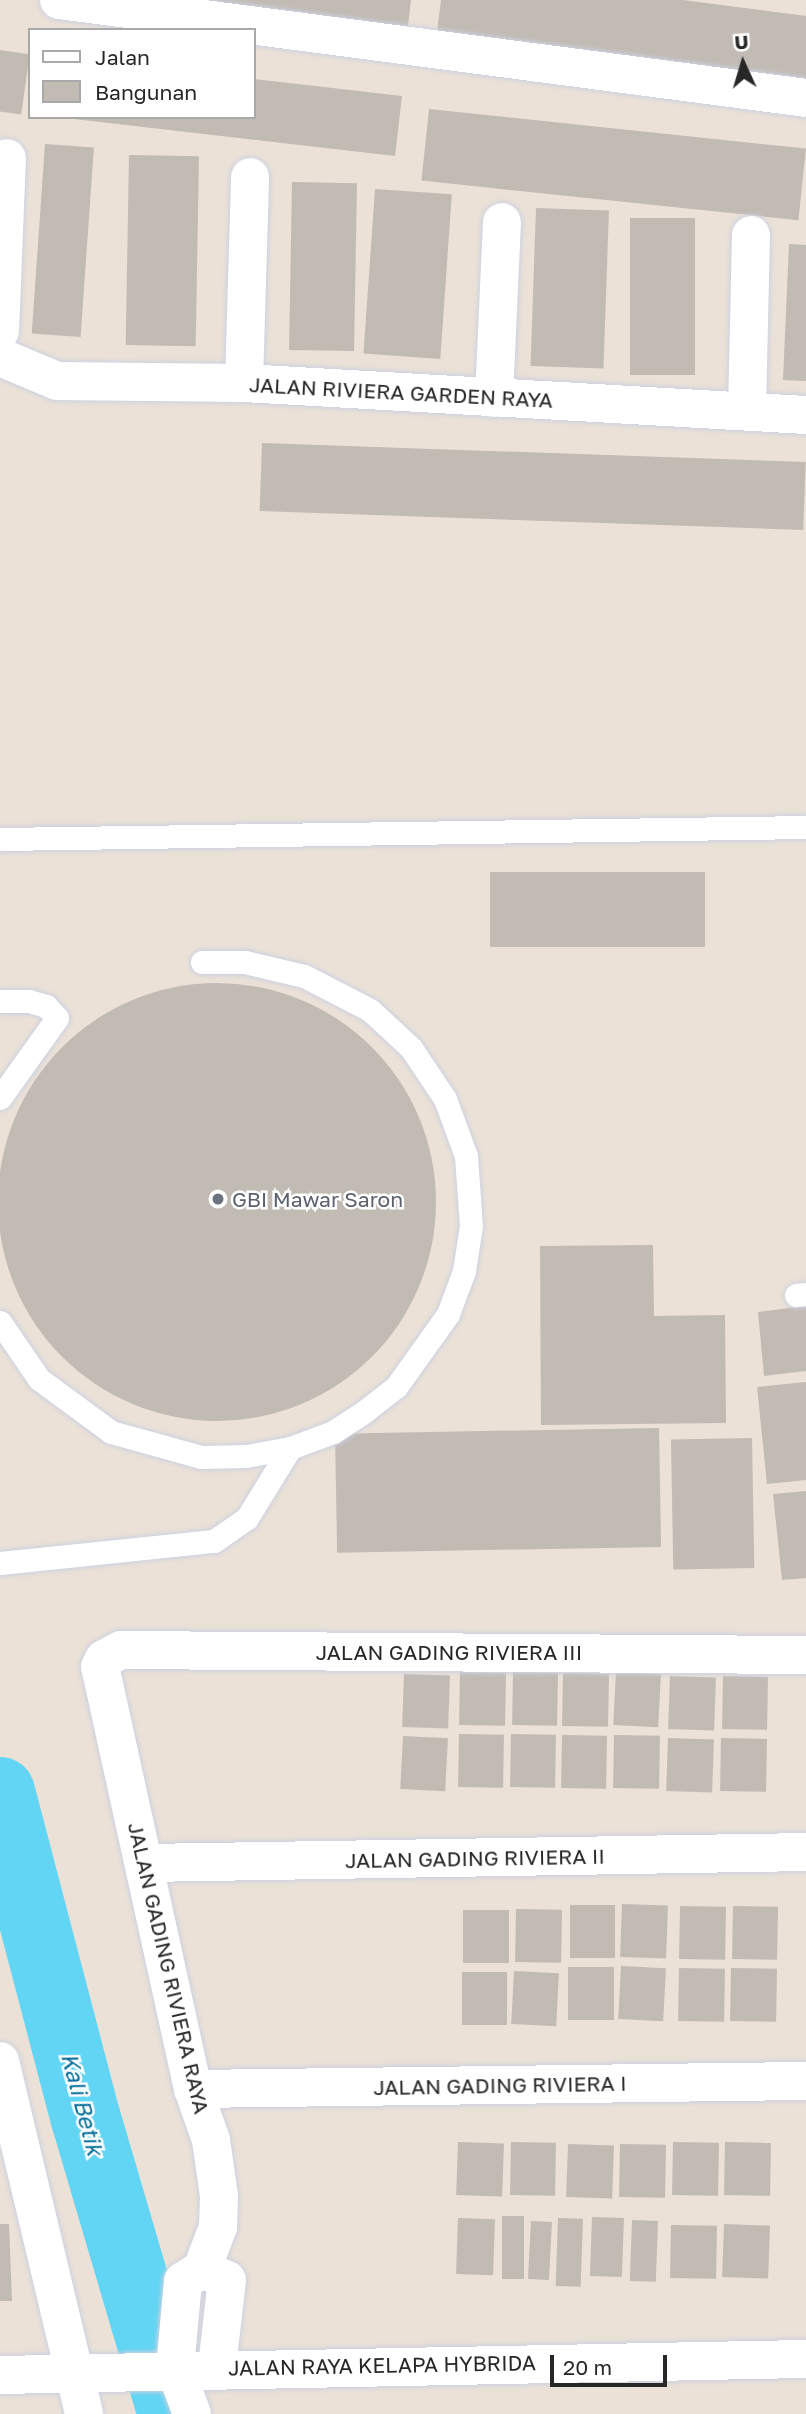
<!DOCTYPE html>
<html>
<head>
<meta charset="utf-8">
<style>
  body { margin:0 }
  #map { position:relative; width:806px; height:2414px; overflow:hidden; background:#ebe1d7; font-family:"Golos Text",sans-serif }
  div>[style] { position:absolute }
  .river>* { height:70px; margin:-35px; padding:0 35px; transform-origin:35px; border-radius:35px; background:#62d5f4 }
  .building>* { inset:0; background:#c2bbb4; transform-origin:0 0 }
  .round { border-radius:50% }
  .roads { filter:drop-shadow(0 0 2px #ccd1e1) drop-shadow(0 0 2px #ccd1e1) }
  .service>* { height:23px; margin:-11.5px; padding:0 11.5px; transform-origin:11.5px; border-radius:11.5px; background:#fff }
  .minor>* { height:38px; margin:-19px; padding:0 19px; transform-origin:19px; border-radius:19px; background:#fff }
  .secondary>* { height:38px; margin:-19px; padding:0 19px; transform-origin:19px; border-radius:19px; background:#fff }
  .dots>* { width:19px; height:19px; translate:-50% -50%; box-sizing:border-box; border:4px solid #fff; border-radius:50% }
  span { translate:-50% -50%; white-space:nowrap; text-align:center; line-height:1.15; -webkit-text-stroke:5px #fff; paint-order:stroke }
  .street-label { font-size:21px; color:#272727 }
  .worship-label { font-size:21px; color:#5b616d }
  .left { translate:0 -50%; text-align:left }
  .water-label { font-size:23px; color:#06709b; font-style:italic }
  .legend { position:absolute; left:28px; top:28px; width:228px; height:91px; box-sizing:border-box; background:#fff; border:2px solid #a9a9a9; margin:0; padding:9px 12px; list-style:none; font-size:21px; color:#272727 }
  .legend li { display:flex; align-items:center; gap:14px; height:35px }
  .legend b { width:35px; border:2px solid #a9a9a9 }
  .north { position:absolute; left:708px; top:28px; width:70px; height:70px; -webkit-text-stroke:5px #fff; paint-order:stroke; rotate:356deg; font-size:19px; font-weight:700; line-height:28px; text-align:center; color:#272727 }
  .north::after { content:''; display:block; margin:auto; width:24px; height:32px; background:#272727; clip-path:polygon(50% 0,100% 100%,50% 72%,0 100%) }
  .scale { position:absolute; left:550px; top:2355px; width:117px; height:32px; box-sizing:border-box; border:4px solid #272727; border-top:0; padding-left:9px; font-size:21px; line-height:24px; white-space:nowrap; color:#272727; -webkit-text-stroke:5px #fff; paint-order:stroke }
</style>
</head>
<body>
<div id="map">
  <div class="river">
    <div style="left:0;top:1792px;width:338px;rotate:75.3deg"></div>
    <div style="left:86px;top:2119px;width:308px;rotate:73.6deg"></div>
  </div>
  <div class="building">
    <div style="clip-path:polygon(177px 0,411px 0,407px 34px)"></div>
    <div style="clip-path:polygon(441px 0,683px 0,806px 16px,806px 86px,436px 39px)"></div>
    <div style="left:0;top:50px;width:30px;height:61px;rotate:8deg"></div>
    <div style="clip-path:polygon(254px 79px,402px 96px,395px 156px,74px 119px,254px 117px)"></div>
    <div style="left:429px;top:109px;width:379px;height:72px;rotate:6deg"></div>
    <div style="left:45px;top:144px;width:49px;height:190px;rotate:4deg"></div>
    <div style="left:129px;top:155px;width:70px;height:190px;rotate:1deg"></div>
    <div style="left:292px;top:182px;width:65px;height:168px;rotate:1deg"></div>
    <div style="left:375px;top:189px;width:77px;height:165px;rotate:4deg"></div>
    <div style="left:536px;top:208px;width:73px;height:158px;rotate:2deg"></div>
    <div style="left:630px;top:218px;width:65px;height:157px"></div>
    <div style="clip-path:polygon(789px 244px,806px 245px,806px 381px,783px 380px)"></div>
    <div style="left:262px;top:443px;width:544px;height:68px;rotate:2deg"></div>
    <div style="left:490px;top:872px;width:215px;height:75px"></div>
    <div class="round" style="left:-2px;top:983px;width:438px;height:438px"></div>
    <div style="clip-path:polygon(653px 1245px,654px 1316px,725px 1315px,726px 1423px,541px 1425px,540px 1246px)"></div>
    <div style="clip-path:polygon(806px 1306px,806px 1371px,764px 1376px,758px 1312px)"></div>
    <div style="clip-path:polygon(806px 1382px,806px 1480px,767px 1484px,757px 1387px)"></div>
    <div style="left:659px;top:1428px;width:119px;height:324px;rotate:89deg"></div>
    <div style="left:752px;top:1438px;width:130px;height:81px;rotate:89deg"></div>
    <div style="clip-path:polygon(806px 1491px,806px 1578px,782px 1580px,773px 1494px)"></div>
    <div style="left:460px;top:1672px;width:46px;height:53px;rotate:1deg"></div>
    <div style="left:513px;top:1672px;width:45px;height:53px;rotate:1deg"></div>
    <div style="left:616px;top:1672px;width:45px;height:53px;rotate:3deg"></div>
    <div style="left:563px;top:1673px;width:46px;height:53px;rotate:1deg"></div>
    <div style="left:404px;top:1674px;width:46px;height:53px;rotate:2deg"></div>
    <div style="left:670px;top:1676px;width:46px;height:53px;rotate:2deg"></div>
    <div style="left:723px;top:1676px;width:45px;height:53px;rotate:1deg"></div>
    <div style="left:459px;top:1734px;width:45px;height:53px;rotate:1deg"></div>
    <div style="left:511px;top:1734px;width:45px;height:53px;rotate:1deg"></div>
    <div style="left:562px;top:1735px;width:45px;height:53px;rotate:1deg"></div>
    <div style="left:614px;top:1735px;width:46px;height:53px;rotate:1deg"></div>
    <div style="left:403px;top:1736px;width:45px;height:53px;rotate:3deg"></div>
    <div style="left:668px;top:1738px;width:46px;height:53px;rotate:2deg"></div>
    <div style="left:721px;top:1738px;width:46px;height:53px;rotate:1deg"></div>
    <div style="left:622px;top:1904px;width:46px;height:53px;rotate:2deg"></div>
    <div style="left:570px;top:1905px;width:45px;height:53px"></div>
    <div style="left:680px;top:1906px;width:46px;height:53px;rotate:1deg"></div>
    <div style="left:733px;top:1906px;width:45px;height:53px;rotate:1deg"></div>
    <div style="left:516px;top:1909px;width:46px;height:53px;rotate:1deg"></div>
    <div style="left:463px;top:1910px;width:46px;height:53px"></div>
    <div style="left:621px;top:1966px;width:45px;height:53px;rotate:3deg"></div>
    <div style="left:568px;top:1967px;width:46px;height:53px"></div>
    <div style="left:679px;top:1968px;width:46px;height:53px;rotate:1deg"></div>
    <div style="left:731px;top:1968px;width:46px;height:53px;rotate:1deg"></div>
    <div style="left:514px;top:1971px;width:45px;height:53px;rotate:3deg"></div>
    <div style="left:462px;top:1972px;width:45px;height:53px"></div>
    <div style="left:458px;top:2142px;width:46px;height:53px;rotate:2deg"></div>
    <div style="left:511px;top:2142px;width:45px;height:53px;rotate:1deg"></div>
    <div style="left:673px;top:2142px;width:46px;height:53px;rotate:1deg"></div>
    <div style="left:725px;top:2142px;width:46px;height:53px;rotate:1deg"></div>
    <div style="left:568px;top:2144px;width:46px;height:53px;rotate:2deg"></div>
    <div style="left:620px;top:2144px;width:46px;height:53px;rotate:1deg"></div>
    <div style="left:502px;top:2216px;width:22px;height:63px"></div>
    <div style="left:592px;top:2217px;width:32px;height:59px;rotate:2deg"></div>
    <div style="left:458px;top:2218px;width:37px;height:56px;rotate:2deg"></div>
    <div style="left:558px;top:2218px;width:25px;height:68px;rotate:2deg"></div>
    <div style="left:632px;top:2220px;width:26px;height:61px;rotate:2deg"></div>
    <div style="left:531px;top:2221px;width:21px;height:58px;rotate:3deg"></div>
    <div style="clip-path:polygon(0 2224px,9px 2224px,12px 2301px,0 2301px)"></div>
    <div style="left:724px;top:2224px;width:46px;height:53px;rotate:2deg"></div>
    <div style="left:671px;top:2225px;width:46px;height:53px;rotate:1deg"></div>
  </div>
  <div class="roads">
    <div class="service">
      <div style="left:0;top:839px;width:806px;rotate:-0.85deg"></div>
      <div style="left:0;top:1001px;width:29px"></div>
      <div style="left:29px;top:1001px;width:18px;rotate:16deg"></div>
      <div style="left:46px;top:1006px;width:16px;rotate:47deg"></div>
      <div style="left:57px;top:1018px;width:98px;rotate:125.5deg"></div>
      <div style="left:796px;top:1295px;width:10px;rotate:-6deg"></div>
      <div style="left:0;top:1322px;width:69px;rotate:55.6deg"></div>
      <div style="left:39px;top:1379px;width:89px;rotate:36.4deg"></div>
      <div style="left:111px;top:1432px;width:93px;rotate:15.5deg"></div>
      <div style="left:201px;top:1457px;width:45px;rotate:-1.3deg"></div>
      <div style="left:246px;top:1456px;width:45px;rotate:-10.3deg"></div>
      <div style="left:290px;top:1448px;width:46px;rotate:-20.4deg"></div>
      <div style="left:333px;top:1432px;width:38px;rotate:-33deg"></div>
      <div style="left:365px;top:1411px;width:39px;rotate:-38deg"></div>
      <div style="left:396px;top:1387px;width:90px;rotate:-54.5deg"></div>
      <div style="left:448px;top:1314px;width:46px;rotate:-69.6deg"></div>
      <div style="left:464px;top:1271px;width:46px;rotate:-81.2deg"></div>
      <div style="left:471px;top:1226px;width:70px;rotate:-94.1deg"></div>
      <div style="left:466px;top:1156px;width:61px;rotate:-110.2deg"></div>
      <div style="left:445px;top:1099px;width:61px;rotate:-123.7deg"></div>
      <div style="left:411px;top:1048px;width:56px;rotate:-137.2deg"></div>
      <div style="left:370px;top:1010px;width:74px;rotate:-152.7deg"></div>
      <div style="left:304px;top:976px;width:61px;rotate:-166.7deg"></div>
      <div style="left:245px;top:962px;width:43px;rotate:180deg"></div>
      <div style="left:0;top:1563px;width:215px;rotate:-5.9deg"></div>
      <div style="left:214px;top:1541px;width:40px;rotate:-34.9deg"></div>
      <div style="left:247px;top:1518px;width:82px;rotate:-58.4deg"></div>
    </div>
    <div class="minor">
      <div style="left:59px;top:0;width:753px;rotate:7.47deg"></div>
      <div style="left:0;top:331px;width:173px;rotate:-87.7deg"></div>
      <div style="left:0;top:357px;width:62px;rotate:22.8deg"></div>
      <div style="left:57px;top:381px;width:187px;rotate:0.6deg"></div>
      <div style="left:244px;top:383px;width:563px;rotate:3.26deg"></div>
      <div style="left:244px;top:383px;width:206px;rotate:-88.3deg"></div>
      <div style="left:494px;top:398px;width:176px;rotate:-87.4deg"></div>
      <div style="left:747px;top:411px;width:176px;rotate:-88.7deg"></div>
      <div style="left:145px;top:1863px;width:661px;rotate:-0.95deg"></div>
      <div style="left:0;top:2061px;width:363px;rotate:76.6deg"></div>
      <div style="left:193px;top:2089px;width:613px;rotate:-0.75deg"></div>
      <div style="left:202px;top:2269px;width:27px;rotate:24deg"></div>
      <div style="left:227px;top:2280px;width:88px;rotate:96.6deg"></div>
      <div style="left:192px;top:2414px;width:49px;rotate:-110.3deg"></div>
      <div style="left:175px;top:2368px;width:87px;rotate:-84.7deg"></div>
      <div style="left:183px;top:2281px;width:22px;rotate:-32deg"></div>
      <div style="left:202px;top:2269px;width:45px;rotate:-69.1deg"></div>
      <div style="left:218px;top:2227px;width:31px;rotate:-88deg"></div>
      <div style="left:219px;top:2196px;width:57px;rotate:-98.1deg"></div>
      <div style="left:211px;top:2140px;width:54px;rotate:-109.4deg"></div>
      <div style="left:193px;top:2089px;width:432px;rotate:-102.4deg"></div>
      <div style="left:100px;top:1667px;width:9px;rotate:-63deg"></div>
      <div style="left:104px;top:1659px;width:19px;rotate:-28deg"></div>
      <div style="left:121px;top:1650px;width:685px;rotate:0.42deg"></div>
    </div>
    <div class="secondary">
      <div style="left:0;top:2375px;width:806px;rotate:-1.14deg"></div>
    </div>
  </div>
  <div class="dots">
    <div style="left:218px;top:1199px;background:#6b7280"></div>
  </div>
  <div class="street-label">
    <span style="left:401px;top:392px;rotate:3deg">JALAN RIVIERA GARDEN RAYA</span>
    <span style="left:449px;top:1652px">JALAN GADING RIVIERA III</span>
    <span style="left:475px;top:1858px;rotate:-1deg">JALAN GADING RIVIERA II</span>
    <span style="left:169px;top:1968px;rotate:77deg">JALAN GADING RIVIERA RAYA</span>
    <span style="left:500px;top:2085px;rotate:-1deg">JALAN GADING RIVIERA I</span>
    <span style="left:382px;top:2365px;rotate:-1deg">JALAN RAYA KELAPA HYBRIDA</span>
  </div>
  <div class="worship-label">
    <span class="left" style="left:232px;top:1199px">GBI Mawar Saron</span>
  </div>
  <div class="water-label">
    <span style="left:83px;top:2104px;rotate:75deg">Kali Betik</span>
  </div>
  <ul class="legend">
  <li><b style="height:9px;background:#fff"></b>Jalan</li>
  <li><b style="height:19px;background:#c2bbb4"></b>Bangunan</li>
  </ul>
  <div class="north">U</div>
  <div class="scale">20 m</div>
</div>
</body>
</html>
